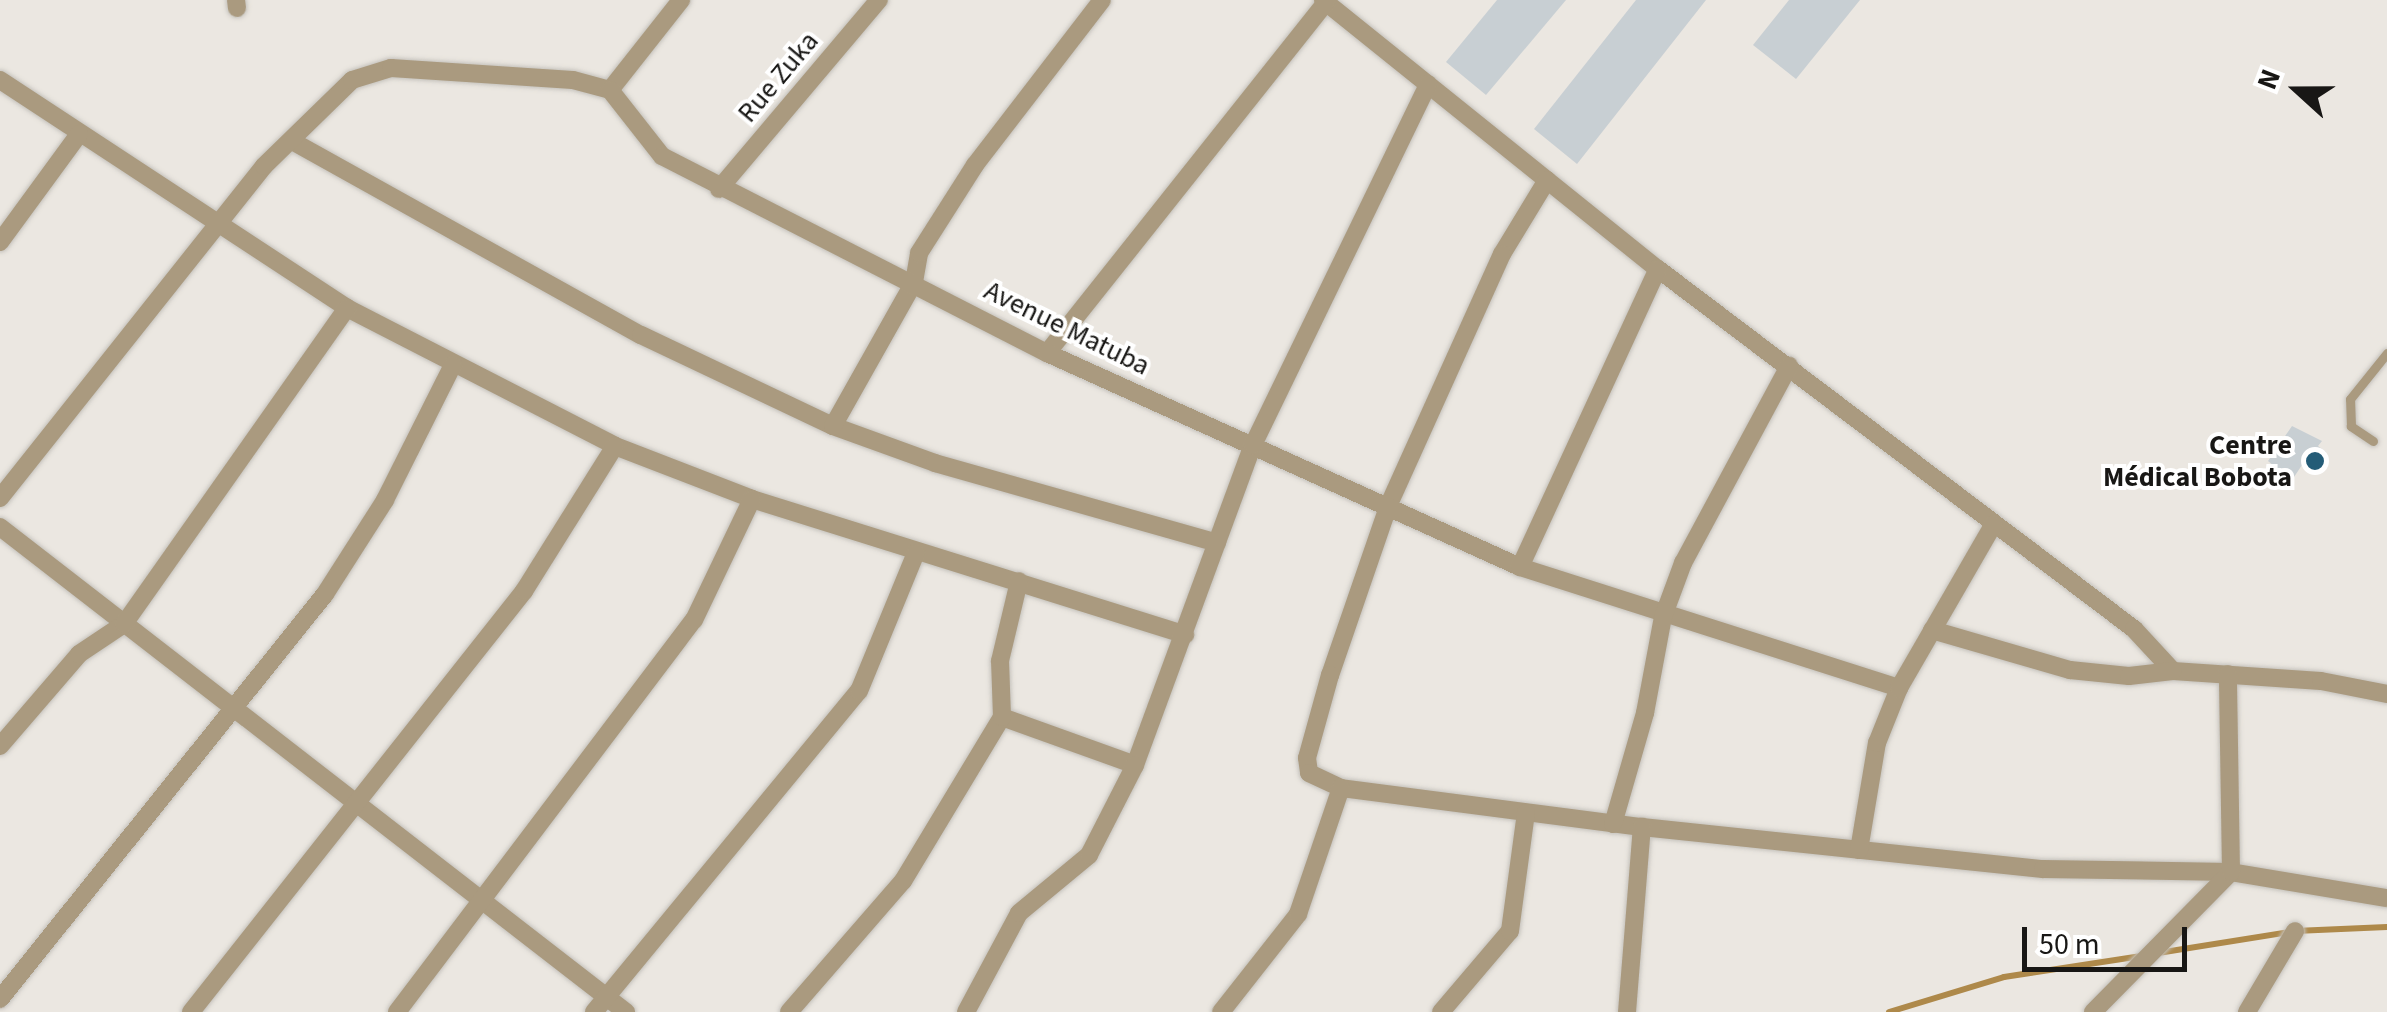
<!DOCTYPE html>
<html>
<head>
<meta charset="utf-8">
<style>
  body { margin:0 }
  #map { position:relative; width:2387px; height:1012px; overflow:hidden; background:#ebe7e1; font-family:"Source Sans 3",sans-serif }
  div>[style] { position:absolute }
  .stream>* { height:6px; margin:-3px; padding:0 3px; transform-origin:3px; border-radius:3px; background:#ae894a }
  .building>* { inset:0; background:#c8cfd3 }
  .roads { filter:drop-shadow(0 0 2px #c5c2bc) drop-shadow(0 0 2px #c5c2bc) }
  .lane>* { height:9px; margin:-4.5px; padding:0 4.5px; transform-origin:4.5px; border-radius:4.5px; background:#aa9a7f }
  .street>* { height:18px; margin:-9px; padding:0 9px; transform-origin:9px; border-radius:9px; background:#aa9a7f }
  .dots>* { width:28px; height:28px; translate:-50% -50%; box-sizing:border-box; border:5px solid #fff; border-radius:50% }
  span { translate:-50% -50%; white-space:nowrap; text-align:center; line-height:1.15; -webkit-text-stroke:8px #fff; paint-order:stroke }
  .street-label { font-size:28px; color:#181715 }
  .poi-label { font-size:28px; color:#181715; font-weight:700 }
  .right { translate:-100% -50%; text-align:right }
  .north { position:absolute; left:2247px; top:40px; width:100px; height:100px; -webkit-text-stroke:8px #fff; paint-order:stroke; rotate:291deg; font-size:28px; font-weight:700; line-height:40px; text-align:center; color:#181715 }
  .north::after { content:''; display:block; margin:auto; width:35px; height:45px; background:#181715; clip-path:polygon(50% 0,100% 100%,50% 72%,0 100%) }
  .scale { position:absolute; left:2022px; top:927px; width:165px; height:45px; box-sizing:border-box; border:5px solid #181715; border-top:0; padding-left:12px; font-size:30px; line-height:35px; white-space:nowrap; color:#181715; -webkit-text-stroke:8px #fff; paint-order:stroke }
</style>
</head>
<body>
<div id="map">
  <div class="stream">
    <div style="left:2158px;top:953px;width:139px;rotate:-9.1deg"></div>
    <div style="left:2295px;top:931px;width:92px;rotate:-2.5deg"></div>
    <div style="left:1889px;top:1012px;width:120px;rotate:-16.9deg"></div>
    <div style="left:2004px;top:977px;width:139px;rotate:-8.7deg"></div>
  </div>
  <div class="building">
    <div style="clip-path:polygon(1497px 0,1566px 0,1486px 95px,1446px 62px)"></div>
    <div style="clip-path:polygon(1636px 0,1706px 0,1577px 164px,1534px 129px)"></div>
    <div style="clip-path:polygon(1789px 0,1860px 0,1796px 79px,1753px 45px)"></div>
    <div style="clip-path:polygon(2292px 426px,2322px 441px,2318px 446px,2326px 452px,2314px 469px,2304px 462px,2288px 486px,2269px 473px,2274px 466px,2268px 461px)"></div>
  </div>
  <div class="roads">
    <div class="lane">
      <div style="left:2373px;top:441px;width:27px;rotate:-146deg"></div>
      <div style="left:2351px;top:426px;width:27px;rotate:-92deg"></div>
      <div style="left:2350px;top:399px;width:59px;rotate:-51.2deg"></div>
    </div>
    <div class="street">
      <div style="left:236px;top:0;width:8px;rotate:83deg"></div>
      <div style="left:1323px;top:0;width:430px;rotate:38.8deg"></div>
      <div style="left:1658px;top:269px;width:597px;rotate:37.1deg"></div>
      <div style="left:2134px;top:629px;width:57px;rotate:47.1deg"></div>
      <div style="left:2173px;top:671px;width:148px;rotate:3.9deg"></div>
      <div style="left:2321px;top:681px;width:67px;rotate:11.1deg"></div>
      <div style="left:0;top:80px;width:415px;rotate:33.3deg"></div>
      <div style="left:347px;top:308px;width:301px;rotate:27.2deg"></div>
      <div style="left:615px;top:446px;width:147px;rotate:21.1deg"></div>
      <div style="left:752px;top:499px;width:454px;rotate:17.4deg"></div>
      <div style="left:610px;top:90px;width:115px;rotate:-51.7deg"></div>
      <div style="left:292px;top:141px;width:399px;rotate:29.1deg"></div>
      <div style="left:641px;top:335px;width:212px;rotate:25.4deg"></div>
      <div style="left:833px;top:426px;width:109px;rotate:19.9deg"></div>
      <div style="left:935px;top:463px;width:293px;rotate:15.8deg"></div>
      <div style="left:1547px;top:180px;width:87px;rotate:121.3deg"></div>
      <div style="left:1502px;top:254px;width:277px;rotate:114.3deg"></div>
      <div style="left:1388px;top:507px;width:178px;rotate:109deg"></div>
      <div style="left:1330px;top:675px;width:86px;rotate:105.5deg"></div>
      <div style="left:1307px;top:758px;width:15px;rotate:82deg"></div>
      <div style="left:1309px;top:773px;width:35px;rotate:25deg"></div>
      <div style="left:1341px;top:788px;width:304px;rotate:7.4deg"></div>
      <div style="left:1642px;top:827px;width:403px;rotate:6deg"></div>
      <div style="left:2043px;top:869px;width:188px;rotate:0.9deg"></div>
      <div style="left:2231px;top:872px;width:158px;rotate:9.5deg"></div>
      <div style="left:719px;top:189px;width:248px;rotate:-49.8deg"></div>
      <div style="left:0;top:242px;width:134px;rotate:-53.8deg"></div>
      <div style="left:1047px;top:353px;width:448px;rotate:-51.5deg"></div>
      <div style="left:833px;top:426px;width:165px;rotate:-60.6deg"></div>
      <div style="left:914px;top:282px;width:29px;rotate:-80deg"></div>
      <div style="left:919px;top:253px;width:104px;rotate:-57.5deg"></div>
      <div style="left:975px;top:165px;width:208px;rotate:-52.4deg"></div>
      <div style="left:0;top:498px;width:424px;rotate:-51.5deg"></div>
      <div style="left:264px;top:166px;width:123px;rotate:-44.3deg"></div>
      <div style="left:352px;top:80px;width:41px;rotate:-17.1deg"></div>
      <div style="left:391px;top:68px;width:182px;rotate:3.8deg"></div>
      <div style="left:573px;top:80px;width:38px;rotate:15deg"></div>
      <div style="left:610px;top:90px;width:84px;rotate:51.8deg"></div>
      <div style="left:662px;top:156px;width:432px;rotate:27.1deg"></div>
      <div style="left:1047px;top:353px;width:519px;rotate:24.34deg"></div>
      <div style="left:1520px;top:567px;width:398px;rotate:17.7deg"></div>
      <div style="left:0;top:527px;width:792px;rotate:37.77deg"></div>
      <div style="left:1520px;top:567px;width:328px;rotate:-65.2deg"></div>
      <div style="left:1932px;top:630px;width:144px;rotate:16.2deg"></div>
      <div style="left:2070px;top:670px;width:59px;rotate:5.8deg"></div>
      <div style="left:2129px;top:676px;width:44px;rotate:-6.5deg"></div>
      <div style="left:1002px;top:717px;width:141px;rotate:19.8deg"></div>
      <div style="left:1135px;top:765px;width:341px;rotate:-69.8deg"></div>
      <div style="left:1253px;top:445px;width:401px;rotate:-64.1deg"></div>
      <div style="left:0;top:746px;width:121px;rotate:-49.3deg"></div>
      <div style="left:79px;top:654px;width:54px;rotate:-33.7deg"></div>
      <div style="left:124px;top:624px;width:387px;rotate:-54.8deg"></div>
      <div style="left:1613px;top:824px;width:116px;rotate:-73.9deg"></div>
      <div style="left:1645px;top:713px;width:98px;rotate:-79.4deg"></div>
      <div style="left:1663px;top:617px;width:58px;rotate:-69.7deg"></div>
      <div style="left:1683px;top:563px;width:224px;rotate:-61.7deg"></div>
      <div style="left:1859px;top:850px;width:109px;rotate:-80.5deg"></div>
      <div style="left:1877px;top:743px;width:59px;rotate:-68.2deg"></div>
      <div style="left:1899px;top:688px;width:188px;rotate:-60deg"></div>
      <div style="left:0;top:999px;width:519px;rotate:-51.25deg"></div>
      <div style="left:325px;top:594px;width:112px;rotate:-57.4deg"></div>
      <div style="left:385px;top:500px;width:151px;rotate:-63.3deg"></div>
      <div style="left:191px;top:1012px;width:537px;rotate:-51.66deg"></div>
      <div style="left:524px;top:591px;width:171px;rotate:-57.9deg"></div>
      <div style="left:397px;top:1012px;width:492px;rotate:-52.9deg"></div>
      <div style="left:694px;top:620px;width:134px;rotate:-64.4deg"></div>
      <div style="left:594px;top:1012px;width:416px;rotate:-50.5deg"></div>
      <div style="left:859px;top:691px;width:149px;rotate:-67.6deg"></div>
      <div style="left:789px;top:1012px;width:174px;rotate:-49deg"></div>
      <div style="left:903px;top:881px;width:192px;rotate:-58.9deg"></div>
      <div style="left:1002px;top:717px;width:56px;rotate:-92deg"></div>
      <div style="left:1000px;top:661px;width:82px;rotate:-76.6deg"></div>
      <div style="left:966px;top:1012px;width:112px;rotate:-61.8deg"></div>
      <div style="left:1019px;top:913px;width:91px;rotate:-39.6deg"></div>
      <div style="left:1089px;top:855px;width:101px;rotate:-62.9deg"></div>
      <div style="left:1221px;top:1012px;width:125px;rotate:-51.8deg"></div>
      <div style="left:1298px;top:914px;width:133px;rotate:-71.2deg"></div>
      <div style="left:1441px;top:1012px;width:106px;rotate:-49.6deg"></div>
      <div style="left:1510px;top:931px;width:119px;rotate:-82.3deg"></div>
      <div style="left:1627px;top:1012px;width:186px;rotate:-85.4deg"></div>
      <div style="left:2093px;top:1012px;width:197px;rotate:-45.4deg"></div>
      <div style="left:2231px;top:872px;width:198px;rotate:-90.9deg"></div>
      <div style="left:2247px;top:1012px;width:94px;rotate:-59.3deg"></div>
    </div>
  </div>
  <div class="dots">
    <div style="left:2315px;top:461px;background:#245c77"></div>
  </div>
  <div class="street-label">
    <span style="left:778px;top:77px;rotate:-50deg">Rue Zuka</span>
    <span style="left:1067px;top:328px;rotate:26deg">Avenue Matuba</span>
  </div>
  <div class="poi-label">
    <span class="right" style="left:2292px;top:461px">Centre<br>Médical Bobota</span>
  </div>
  <div class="north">N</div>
  <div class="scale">50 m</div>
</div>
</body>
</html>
